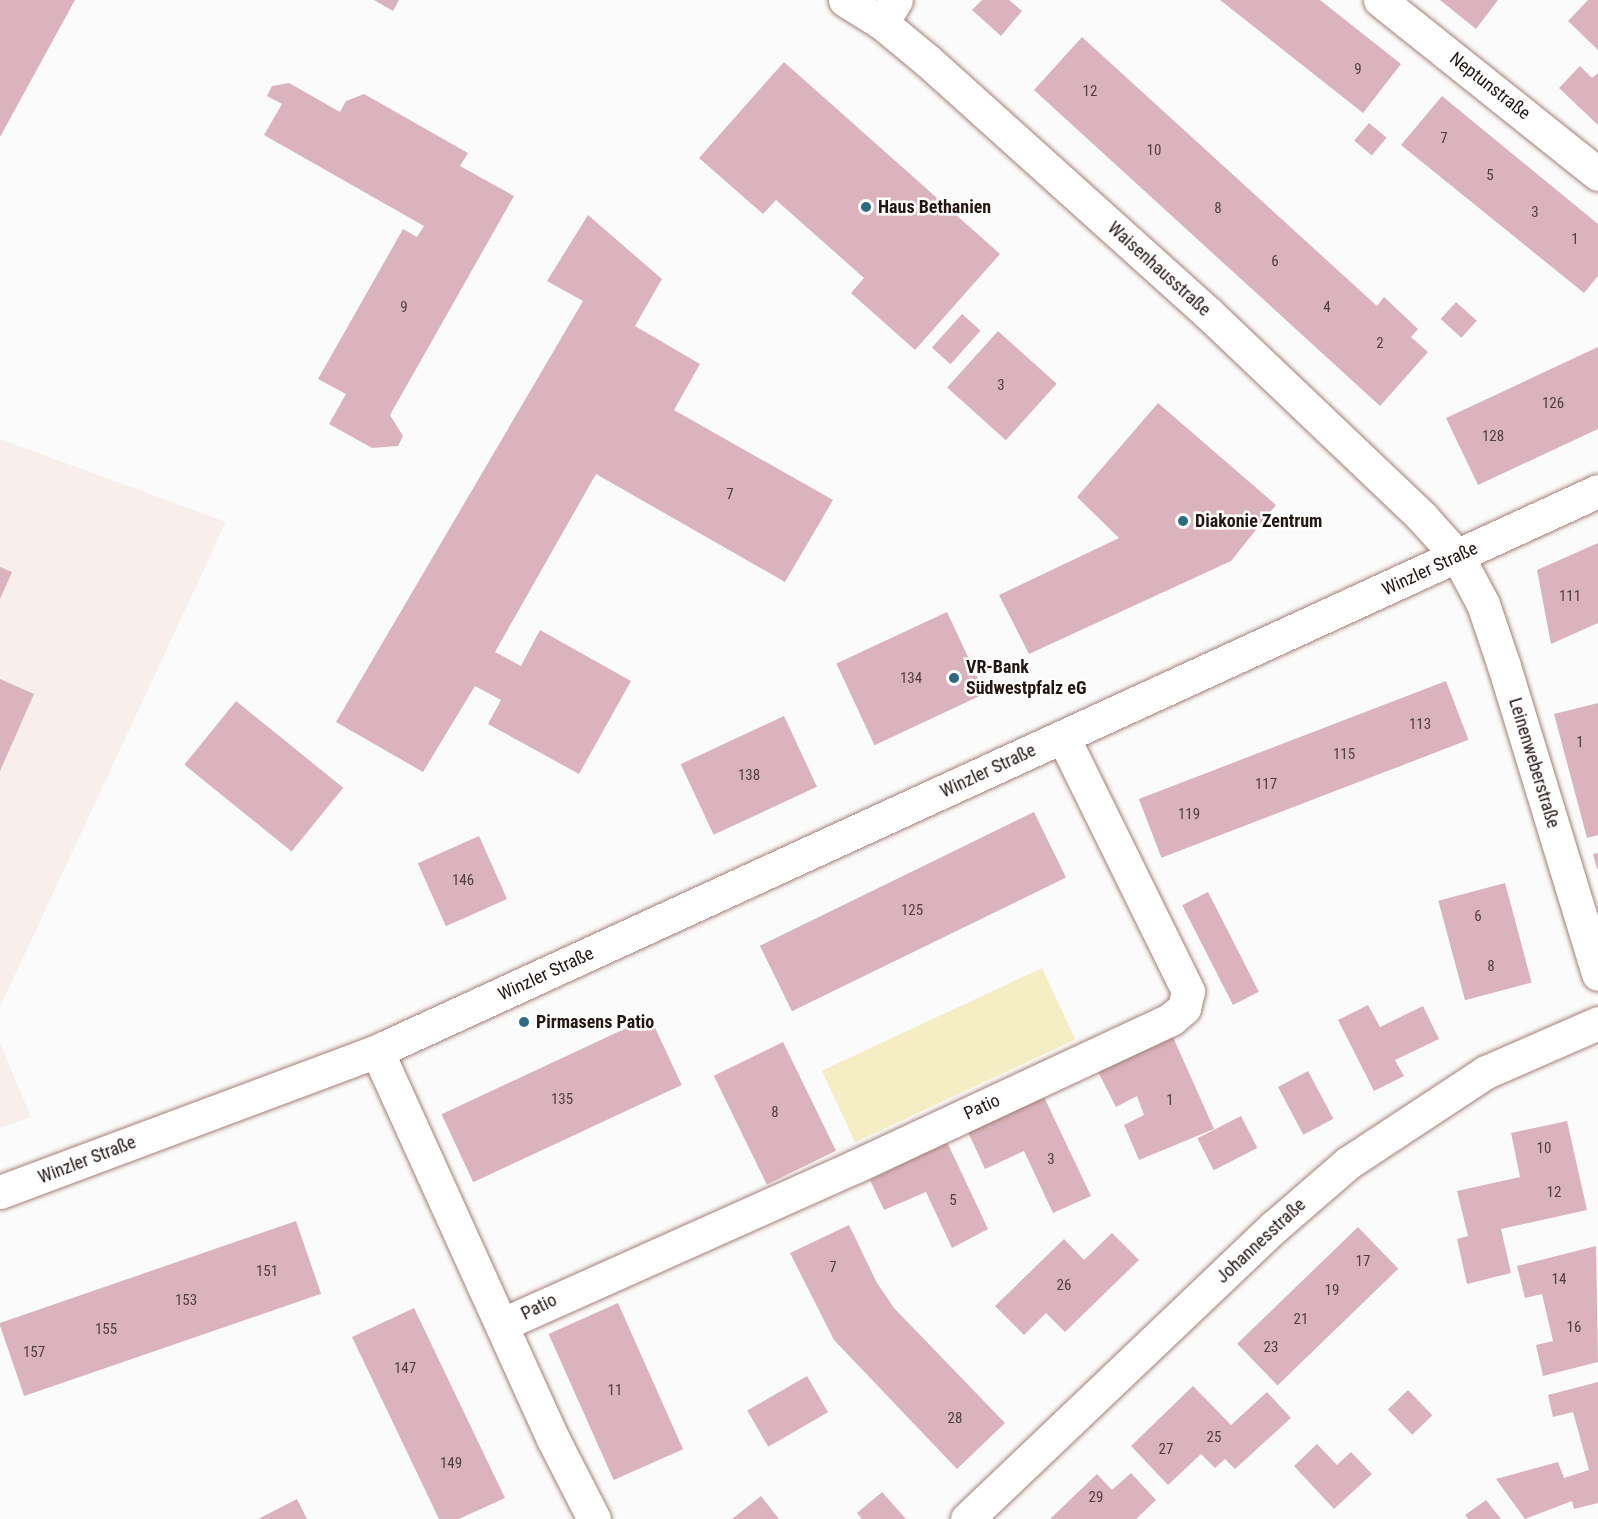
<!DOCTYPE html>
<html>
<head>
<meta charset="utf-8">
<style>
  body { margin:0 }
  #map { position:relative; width:1598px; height:1519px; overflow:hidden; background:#fbfbfb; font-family:"Roboto Condensed",sans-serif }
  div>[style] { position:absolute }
  .built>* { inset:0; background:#f8eeec }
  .green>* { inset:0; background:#f5eec4; transform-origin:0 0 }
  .building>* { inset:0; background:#dab3be; transform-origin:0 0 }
  .roads { filter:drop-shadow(0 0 2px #a48078) drop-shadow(0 0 2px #a48078) }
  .street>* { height:33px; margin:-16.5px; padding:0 16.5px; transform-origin:16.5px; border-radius:16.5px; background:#fff }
  .dots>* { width:16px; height:16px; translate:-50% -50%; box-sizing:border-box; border:3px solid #fff; border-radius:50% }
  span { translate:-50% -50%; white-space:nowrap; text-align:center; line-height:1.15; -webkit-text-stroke:5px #fff; paint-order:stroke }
  .number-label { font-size:15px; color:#523d3e }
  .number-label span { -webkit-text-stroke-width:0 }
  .street-label { font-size:18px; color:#241613 }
  .poi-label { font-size:18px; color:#241613; font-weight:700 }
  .left { translate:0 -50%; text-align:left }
</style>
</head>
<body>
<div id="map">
  <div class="built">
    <div style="clip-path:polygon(0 439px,226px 522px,0 1007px)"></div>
    <div style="clip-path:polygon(0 1043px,31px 1117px,0 1128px)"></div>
  </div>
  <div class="green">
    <div style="left:1042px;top:968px;width:79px;height:243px;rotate:65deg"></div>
  </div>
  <div class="building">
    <div style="clip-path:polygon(0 0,75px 0,0 137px)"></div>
    <div style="clip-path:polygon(374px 0,399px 0,393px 11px)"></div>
    <div style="clip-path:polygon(982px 0,1009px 0,1022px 11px,1001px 36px,972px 10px)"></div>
    <div style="clip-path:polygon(1220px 0,1320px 0,1401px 64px,1363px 113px)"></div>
    <div style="clip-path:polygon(1440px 0,1498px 0,1476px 29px)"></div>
    <div style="clip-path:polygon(1588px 0,1598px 0,1598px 50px,1568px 21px)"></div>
    <div style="clip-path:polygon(1082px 37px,1377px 306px,1384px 297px,1418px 329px,1411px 337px,1428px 352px,1380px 406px,1034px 90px)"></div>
    <div style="clip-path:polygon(784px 62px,1000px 254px,915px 350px,851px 293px,864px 278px,776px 200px,763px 214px,699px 158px)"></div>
    <div style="clip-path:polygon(1580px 66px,1592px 78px,1598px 73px,1598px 125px,1559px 88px)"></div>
    <div style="clip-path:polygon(289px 83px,340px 112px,346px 101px,364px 94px,468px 153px,460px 166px,514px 196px,390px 415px,403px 436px,398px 446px,372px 448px,329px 424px,346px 394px,318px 379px,403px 229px,417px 237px,424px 226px,264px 135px,282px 104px,267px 96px,272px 86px)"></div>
    <div style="clip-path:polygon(1442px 96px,1598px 224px,1598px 276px,1584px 293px,1401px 145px)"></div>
    <div style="left:1369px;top:123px;width:23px;height:23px;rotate:40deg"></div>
    <div style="clip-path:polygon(588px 215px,662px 279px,635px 326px,700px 364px,674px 410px,833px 500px,785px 582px,596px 474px,495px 652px,521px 666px,540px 630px,631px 681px,579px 774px,488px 724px,501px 700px,475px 686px,423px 772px,336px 722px,583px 301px,547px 281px)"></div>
    <div style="left:1456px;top:302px;width:28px;height:23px;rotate:42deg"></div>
    <div style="left:962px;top:314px;width:25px;height:45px;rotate:42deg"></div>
    <div style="left:998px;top:331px;width:79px;height:76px;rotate:42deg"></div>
    <div style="clip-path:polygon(1598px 347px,1598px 429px,1478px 485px,1446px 418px)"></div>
    <div style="clip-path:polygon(1158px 403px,1276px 505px,1231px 561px,1029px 654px,999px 595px,1119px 538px,1077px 497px)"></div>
    <div style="clip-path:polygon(1598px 543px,1598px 623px,1551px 644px,1537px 570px)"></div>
    <div style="clip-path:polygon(0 567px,12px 572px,0 599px)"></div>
    <div style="left:947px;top:612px;width:90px;height:122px;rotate:65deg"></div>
    <div style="clip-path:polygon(0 679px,34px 694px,0 771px)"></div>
    <div style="left:1446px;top:681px;width:63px;height:329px;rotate:69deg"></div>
    <div style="left:236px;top:701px;width:138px;height:82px;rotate:39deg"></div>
    <div style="clip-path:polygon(1598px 703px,1598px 835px,1587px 838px,1554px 714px)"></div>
    <div style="left:784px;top:716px;width:78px;height:114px;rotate:65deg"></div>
    <div style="left:1034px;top:812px;width:73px;height:305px;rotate:64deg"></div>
    <div style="left:479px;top:836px;width:69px;height:67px;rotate:66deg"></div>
    <div style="clip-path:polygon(1598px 853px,1598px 869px,1597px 869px,1593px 854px)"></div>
    <div style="left:1505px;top:883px;width:103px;height:69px;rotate:75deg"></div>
    <div style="left:1208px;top:892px;width:112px;height:29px;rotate:63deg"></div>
    <div style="clip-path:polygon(1368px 1005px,1380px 1027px,1423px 1006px,1439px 1039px,1395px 1060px,1404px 1076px,1374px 1091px,1338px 1020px)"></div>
    <div style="left:650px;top:1017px;width:75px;height:230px;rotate:65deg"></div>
    <div style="clip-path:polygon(1173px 1037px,1214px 1129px,1139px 1160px,1124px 1125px,1144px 1115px,1137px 1096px,1116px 1107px,1097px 1070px)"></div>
    <div style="left:783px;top:1042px;width:121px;height:77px;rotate:64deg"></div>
    <div style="left:1308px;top:1071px;width:54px;height:34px;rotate:62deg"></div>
    <div style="clip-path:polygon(1044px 1097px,1091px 1196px,1053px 1213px,1024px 1151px,985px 1169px,968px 1132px)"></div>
    <div style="left:1241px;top:1116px;width:36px;height:49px;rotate:63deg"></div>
    <div style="clip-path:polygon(1567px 1121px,1587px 1210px,1501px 1229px,1511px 1273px,1467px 1284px,1457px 1239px,1468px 1236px,1457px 1191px,1520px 1177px,1511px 1133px)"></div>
    <div style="clip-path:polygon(947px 1142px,988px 1229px,952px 1248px,926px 1192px,884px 1210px,870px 1180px)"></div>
    <div style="left:296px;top:1221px;width:77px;height:314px;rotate:71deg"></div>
    <div style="clip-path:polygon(849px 1225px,877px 1283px,894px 1308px,1005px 1423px,957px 1469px,834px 1340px,790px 1253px)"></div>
    <div style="left:1358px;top:1227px;width:58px;height:168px;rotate:46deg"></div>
    <div style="clip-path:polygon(1112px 1233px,1139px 1260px,1065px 1332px,1046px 1313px,1024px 1335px,995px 1306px,1064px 1239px,1084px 1260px)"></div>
    <div style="clip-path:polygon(1596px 1246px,1598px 1362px,1543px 1376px,1536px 1345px,1553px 1341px,1542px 1294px,1525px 1298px,1517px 1266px)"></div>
    <div style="left:618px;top:1303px;width:160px;height:76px;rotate:66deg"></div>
    <div style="clip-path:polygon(414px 1308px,505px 1498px,459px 1519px,439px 1519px,352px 1337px)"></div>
    <div style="left:807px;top:1376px;width:42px;height:69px;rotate:60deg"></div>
    <div style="clip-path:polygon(1598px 1382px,1598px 1503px,1574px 1509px,1572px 1501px,1525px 1519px,1496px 1479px,1558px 1462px,1564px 1478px,1589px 1470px,1573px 1412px,1553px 1417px,1548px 1395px)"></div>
    <div style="clip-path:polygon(1193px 1386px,1231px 1425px,1267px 1392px,1291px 1418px,1235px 1469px,1225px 1459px,1215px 1468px,1201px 1454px,1168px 1485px,1131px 1446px)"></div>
    <div style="left:1408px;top:1390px;width:35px;height:28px;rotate:46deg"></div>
    <div style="clip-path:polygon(1317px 1444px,1337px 1465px,1351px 1452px,1372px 1474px,1334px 1509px,1294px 1466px)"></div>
    <div style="clip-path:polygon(1131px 1473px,1156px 1500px,1136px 1519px,1050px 1519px,1097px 1474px,1112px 1490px)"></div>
    <div style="clip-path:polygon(882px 1492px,906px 1519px,862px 1519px,857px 1513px)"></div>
    <div style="clip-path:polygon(761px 1496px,779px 1519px,732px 1519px)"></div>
    <div style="clip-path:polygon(297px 1499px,307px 1519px,258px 1519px)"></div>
    <div style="clip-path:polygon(1486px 1500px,1501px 1519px,1468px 1519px,1465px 1515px)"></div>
  </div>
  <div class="roads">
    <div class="street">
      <div style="left:845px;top:0;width:44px;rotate:31.9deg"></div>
      <div style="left:882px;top:23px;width:60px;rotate:39.6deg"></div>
      <div style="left:928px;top:61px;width:377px;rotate:42deg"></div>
      <div style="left:1208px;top:313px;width:296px;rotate:43.6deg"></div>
      <div style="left:1422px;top:517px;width:54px;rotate:48deg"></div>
      <div style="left:1458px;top:557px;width:53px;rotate:62deg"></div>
      <div style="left:1483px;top:604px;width:65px;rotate:71.3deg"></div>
      <div style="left:1504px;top:666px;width:322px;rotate:73deg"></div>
      <div style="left:1380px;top:0;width:279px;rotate:38.6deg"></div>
      <div style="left:882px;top:23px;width:27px;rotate:-59deg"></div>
      <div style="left:377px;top:1051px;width:426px;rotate:65.6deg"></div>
      <div style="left:553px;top:1439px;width:90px;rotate:62.9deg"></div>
      <div style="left:0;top:1192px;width:403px;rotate:-20.5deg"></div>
      <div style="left:377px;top:1051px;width:1343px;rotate:-24.64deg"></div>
      <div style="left:503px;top:1324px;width:385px;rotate:-24.1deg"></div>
      <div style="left:854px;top:1167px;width:350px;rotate:-25deg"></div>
      <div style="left:1171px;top:1019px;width:17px;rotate:-40deg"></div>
      <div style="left:1184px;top:1008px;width:17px;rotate:-77deg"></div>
      <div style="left:1188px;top:991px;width:283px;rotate:-116.2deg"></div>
      <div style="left:967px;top:1519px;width:424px;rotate:-43.6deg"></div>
      <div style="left:1274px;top:1227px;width:98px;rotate:-40.9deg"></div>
      <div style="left:1348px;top:1163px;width:165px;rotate:-33.4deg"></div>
      <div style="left:1486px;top:1072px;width:122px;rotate:-23.6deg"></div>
    </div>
  </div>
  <div class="dots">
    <div style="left:866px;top:207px;background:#2d6b81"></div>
    <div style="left:1183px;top:521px;background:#2d6b81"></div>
    <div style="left:954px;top:678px;background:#2d6b81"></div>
    <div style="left:524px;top:1022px;background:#2d6b81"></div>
  </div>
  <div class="number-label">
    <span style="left:1358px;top:70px">9</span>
    <span style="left:1090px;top:92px">12</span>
    <span style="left:1444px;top:139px">7</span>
    <span style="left:1154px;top:151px">10</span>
    <span style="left:1490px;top:176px">5</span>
    <span style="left:1218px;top:209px">8</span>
    <span style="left:1535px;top:213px">3</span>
    <span style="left:1575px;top:240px">1</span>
    <span style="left:1275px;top:262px">6</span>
    <span style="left:404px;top:308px">9</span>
    <span style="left:1327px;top:308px">4</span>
    <span style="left:1380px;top:344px">2</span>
    <span style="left:1001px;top:386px">3</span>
    <span style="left:1553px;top:404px">126</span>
    <span style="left:1493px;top:437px">128</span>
    <span style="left:730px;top:495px">7</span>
    <span style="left:1570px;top:597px">111</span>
    <span style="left:911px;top:679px">134</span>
    <span style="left:1420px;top:725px">113</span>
    <span style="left:1580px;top:743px">1</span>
    <span style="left:1344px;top:755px">115</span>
    <span style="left:749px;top:776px">138</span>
    <span style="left:1266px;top:785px">117</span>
    <span style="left:1189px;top:815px">119</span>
    <span style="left:463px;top:881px">146</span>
    <span style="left:912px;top:911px">125</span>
    <span style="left:1478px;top:917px">6</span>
    <span style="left:1491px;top:967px">8</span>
    <span style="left:562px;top:1100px">135</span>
    <span style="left:1170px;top:1101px">1</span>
    <span style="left:775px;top:1113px">8</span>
    <span style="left:1544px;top:1149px">10</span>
    <span style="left:1051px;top:1160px">3</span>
    <span style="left:1554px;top:1193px">12</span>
    <span style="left:953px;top:1201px">5</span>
    <span style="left:1363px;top:1262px">17</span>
    <span style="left:833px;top:1268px">7</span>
    <span style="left:267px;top:1272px">151</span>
    <span style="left:1559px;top:1280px">14</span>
    <span style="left:1064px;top:1286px">26</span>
    <span style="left:1332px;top:1291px">19</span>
    <span style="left:186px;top:1301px">153</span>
    <span style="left:1301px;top:1320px">21</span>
    <span style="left:1574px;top:1328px">16</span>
    <span style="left:106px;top:1330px">155</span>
    <span style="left:1271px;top:1348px">23</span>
    <span style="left:34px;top:1353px">157</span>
    <span style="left:405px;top:1369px">147</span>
    <span style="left:615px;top:1391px">11</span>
    <span style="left:955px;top:1419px">28</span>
    <span style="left:1214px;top:1438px">25</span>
    <span style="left:1166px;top:1450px">27</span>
    <span style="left:451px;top:1464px">149</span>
    <span style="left:1096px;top:1498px">29</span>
  </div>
  <div class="street-label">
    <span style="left:1490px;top:86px;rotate:38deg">Neptunstraße</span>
    <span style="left:1159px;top:269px;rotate:42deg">Waisenhausstraße</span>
    <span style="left:1430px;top:569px;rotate:-25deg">Winzler Straße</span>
    <span style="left:1534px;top:763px;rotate:73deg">Leinenweberstraße</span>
    <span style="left:988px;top:771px;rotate:-25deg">Winzler Straße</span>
    <span style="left:546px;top:974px;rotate:-25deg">Winzler Straße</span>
    <span style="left:982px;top:1107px;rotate:-25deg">Patio</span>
    <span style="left:87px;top:1160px;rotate:-21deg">Winzler Straße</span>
    <span style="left:1261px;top:1241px;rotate:-43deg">Johannesstraße</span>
    <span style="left:539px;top:1307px;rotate:-26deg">Patio</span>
  </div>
  <div class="poi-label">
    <span class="left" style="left:878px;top:207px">Haus Bethanien</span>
    <span class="left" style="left:1195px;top:521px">Diakonie Zentrum</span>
    <span class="left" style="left:966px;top:678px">VR-Bank<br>Südwestpfalz eG</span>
    <span class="left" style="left:536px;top:1022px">Pirmasens Patio</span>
  </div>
</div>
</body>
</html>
